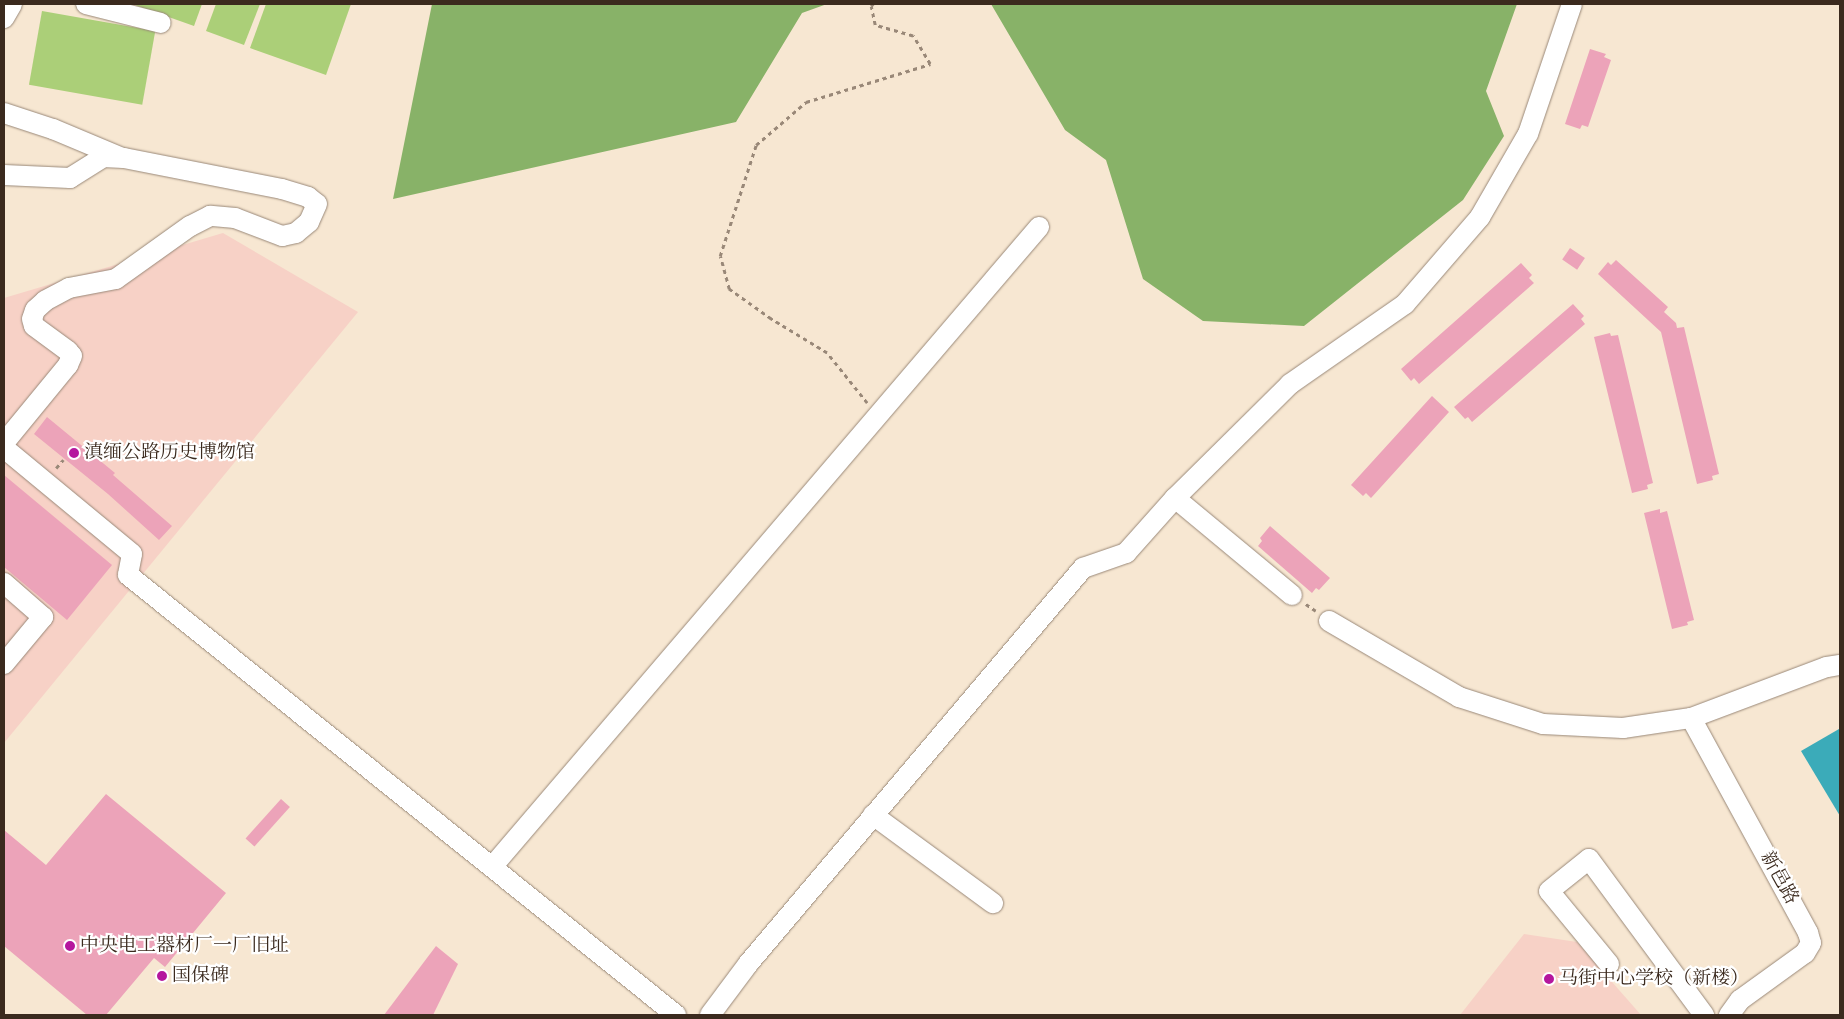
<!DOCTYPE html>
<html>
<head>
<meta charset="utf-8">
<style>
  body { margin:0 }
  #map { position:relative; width:1844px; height:1019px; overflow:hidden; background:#f7e7d2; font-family:"IM FELL Double Pica","Noto Serif SC",serif }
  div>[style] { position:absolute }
  .built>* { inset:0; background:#f7d1c6 }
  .green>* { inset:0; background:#abcf78; transform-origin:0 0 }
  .forest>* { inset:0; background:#88b268 }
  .water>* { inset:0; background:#3babb9 }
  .building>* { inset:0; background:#eca3b9; transform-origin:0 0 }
  .path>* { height:2.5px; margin-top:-1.25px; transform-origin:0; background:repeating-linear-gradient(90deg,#998878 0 4px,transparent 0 8px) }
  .roads { filter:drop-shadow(0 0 1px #998878) drop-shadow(0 0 1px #998878) }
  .minor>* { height:20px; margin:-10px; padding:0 10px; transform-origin:10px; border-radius:10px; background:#fff }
  .dots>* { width:14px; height:14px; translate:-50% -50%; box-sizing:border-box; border:2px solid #fff; border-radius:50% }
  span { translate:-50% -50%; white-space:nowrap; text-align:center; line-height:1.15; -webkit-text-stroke:4.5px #fff; paint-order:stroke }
  .poi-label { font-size:19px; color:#3b2a1e }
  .left { translate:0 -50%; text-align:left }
  .street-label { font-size:19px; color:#3b2a1e }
  .frame { position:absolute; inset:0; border:5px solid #3b2a1e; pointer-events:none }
</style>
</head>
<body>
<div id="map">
  <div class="built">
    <div style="clip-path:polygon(223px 233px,358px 312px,4px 743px,4px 298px)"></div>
    <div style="clip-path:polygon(1524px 934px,1577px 942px,1641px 1015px,1460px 1015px)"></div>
  </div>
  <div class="green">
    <div style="clip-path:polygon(132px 4px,202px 4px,194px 26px)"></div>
    <div style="clip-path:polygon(216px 4px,260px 4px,244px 45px,206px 31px)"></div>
    <div style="clip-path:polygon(266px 4px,351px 4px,326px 75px,250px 48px)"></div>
    <div style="left:42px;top:11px;width:115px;height:75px;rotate:10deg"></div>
  </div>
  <div class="forest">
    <div style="clip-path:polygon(432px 4px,827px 4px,802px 13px,736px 122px,393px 199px)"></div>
    <div style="clip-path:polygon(991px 4px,1517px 4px,1486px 91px,1504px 136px,1463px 200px,1304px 326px,1203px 321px,1143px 279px,1106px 160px,1065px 130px)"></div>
  </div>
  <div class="water">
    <div style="clip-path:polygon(1839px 729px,1840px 730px,1840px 816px,1801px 751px)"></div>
  </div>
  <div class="building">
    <div style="clip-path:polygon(1590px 49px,1606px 54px,1604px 57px,1611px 60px,1588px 127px,1582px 125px,1580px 129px,1565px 124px)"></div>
    <div style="left:1570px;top:248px;width:18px;height:14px;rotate:34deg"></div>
    <div style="clip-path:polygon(1616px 260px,1668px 307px,1664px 312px,1676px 323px,1677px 328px,1684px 327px,1719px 474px,1712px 476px,1713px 480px,1697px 484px,1661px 332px,1598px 274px,1608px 262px,1611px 265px)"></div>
    <div style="clip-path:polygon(1521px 263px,1532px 275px,1529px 278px,1534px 283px,1419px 384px,1414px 378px,1411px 381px,1401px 369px)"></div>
    <div style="clip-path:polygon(1573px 304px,1584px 316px,1581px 319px,1585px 324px,1472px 422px,1468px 417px,1465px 419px,1454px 407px)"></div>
    <div style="clip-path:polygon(1610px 333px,1611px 336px,1618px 335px,1653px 483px,1647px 485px,1648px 489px,1632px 493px,1594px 337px)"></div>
    <div style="clip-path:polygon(1432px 396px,1449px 412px,1371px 498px,1366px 493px,1363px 496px,1351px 485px)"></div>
    <div style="clip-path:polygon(47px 417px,115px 473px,113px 475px,172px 526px,159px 540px,108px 494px,34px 434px)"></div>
    <div style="clip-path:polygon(4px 475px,112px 565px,67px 620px,4px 567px)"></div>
    <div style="clip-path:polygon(1660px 509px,1660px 513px,1667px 511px,1694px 620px,1687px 622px,1688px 625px,1672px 629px,1644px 513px)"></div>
    <div style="clip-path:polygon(1270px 526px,1330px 578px,1319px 590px,1316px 588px,1312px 593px,1258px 546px,1262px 541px,1260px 538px)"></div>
    <div style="clip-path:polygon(106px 794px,226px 893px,165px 967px,154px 958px,106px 1015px,87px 1015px,4px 946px,4px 830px,46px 865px)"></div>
    <div style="left:281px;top:799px;width:12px;height:53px;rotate:42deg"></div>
    <div style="clip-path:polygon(436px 946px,458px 964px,433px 1015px,384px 1015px)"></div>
  </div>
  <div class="path">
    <div style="left:867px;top:403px;width:64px;rotate:-128.7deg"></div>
    <div style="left:827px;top:353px;width:66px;rotate:-148.7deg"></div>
    <div style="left:771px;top:319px;width:52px;rotate:-144.5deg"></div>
    <div style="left:729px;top:289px;width:34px;rotate:-105deg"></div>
    <div style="left:720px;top:256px;width:117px;rotate:-72deg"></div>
    <div style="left:756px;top:145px;width:66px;rotate:-40.7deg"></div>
    <div style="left:806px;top:102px;width:130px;rotate:-17deg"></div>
    <div style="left:930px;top:64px;width:33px;rotate:-121deg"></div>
    <div style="left:913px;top:36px;width:40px;rotate:-164deg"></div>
    <div style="left:875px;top:25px;width:19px;rotate:-102deg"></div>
    <div style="left:871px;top:6px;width:3px;rotate:-45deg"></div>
    <div style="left:56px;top:468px;width:11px;rotate:-49deg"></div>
    <div style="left:1306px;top:604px;width:12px;rotate:35deg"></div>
  </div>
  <div class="roads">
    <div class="minor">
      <div style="left:86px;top:4px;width:77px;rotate:14.2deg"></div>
      <div style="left:4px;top:18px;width:16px;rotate:-60deg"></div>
      <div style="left:4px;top:113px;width:52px;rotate:18.1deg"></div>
      <div style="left:53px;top:129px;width:73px;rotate:22.7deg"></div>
      <div style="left:4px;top:175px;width:66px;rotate:2.6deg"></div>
      <div style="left:70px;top:178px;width:39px;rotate:-32deg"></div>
      <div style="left:103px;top:157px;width:21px;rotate:3deg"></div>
      <div style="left:124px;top:158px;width:161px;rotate:11.1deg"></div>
      <div style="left:282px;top:189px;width:27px;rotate:17deg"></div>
      <div style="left:308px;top:197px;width:11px;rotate:38deg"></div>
      <div style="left:317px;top:204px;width:20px;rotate:114deg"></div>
      <div style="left:309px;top:222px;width:17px;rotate:140deg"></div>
      <div style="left:296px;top:233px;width:14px;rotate:168deg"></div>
      <div style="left:282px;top:236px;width:50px;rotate:-159deg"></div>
      <div style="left:235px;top:218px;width:25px;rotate:-175deg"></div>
      <div style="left:210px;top:216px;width:22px;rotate:153deg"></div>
      <div style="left:190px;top:226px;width:91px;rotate:144.4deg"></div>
      <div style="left:116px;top:279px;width:48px;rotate:169.2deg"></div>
      <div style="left:69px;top:288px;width:27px;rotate:152deg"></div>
      <div style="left:45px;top:301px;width:13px;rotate:138deg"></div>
      <div style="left:35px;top:310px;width:9px;rotate:108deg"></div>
      <div style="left:32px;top:319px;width:7px;rotate:74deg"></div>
      <div style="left:34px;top:326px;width:42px;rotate:36.3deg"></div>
      <div style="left:68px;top:351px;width:6px;rotate:51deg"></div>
      <div style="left:72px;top:356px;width:10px;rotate:114deg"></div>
      <div style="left:68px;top:365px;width:101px;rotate:129.4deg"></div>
      <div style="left:4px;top:448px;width:166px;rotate:39.6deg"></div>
      <div style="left:132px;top:554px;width:21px;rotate:101deg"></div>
      <div style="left:128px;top:575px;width:703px;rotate:38.76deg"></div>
      <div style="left:1175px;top:498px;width:152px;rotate:39.7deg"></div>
      <div style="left:4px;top:583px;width:52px;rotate:41.1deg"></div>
      <div style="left:43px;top:617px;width:61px;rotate:129.7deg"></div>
      <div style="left:1329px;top:621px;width:151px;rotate:30.3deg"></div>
      <div style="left:1459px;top:697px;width:88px;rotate:17.8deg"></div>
      <div style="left:1543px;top:724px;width:80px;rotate:2.9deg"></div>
      <div style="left:1623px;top:728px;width:69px;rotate:-8.4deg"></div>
      <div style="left:1691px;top:718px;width:145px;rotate:-20.6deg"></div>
      <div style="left:1827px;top:667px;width:13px;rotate:-9deg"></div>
      <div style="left:1691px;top:718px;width:245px;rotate:61.4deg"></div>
      <div style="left:1808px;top:933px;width:10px;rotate:73deg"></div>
      <div style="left:1811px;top:943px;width:12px;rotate:121deg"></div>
      <div style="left:1805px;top:953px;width:80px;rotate:144.1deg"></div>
      <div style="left:1740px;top:1000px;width:19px;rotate:126deg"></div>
      <div style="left:873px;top:815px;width:149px;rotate:36.3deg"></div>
      <div style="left:492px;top:867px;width:842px;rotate:-49.48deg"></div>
      <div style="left:1609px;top:964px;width:94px;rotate:-129.4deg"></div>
      <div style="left:1549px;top:891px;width:51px;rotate:-38.7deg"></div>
      <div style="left:1589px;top:859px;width:194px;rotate:53.6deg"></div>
      <div style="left:710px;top:1015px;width:64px;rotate:-53.3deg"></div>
      <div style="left:748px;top:964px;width:519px;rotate:-49.77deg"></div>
      <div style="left:1083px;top:568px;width:46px;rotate:-19.2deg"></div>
      <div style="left:1126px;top:553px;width:74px;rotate:-48.3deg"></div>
      <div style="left:1175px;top:498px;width:162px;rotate:-44.7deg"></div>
      <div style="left:1290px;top:384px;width:140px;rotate:-34.8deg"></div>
      <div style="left:1405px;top:304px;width:115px;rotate:-49.2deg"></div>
      <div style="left:1480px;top:217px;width:96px;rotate:-60deg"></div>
      <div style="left:1528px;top:134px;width:137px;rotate:-71.3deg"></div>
    </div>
  </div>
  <div class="dots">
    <div style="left:74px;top:453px;background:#b5179e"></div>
    <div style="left:70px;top:946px;background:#b5179e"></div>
    <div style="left:162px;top:976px;background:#b5179e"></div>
    <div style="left:1549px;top:979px;background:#b5179e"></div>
  </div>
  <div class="poi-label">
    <span class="left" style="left:84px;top:453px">滇缅公路历史博物馆</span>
    <span class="left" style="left:80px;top:946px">中央电工器材厂一厂旧址</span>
    <span class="left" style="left:172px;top:976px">国保碑</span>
    <span class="left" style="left:1559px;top:979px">马街中心学校（新楼）</span>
  </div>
  <div class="street-label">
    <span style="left:1779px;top:878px;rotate:61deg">新邑路</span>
  </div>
  <div class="frame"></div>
</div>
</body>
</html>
